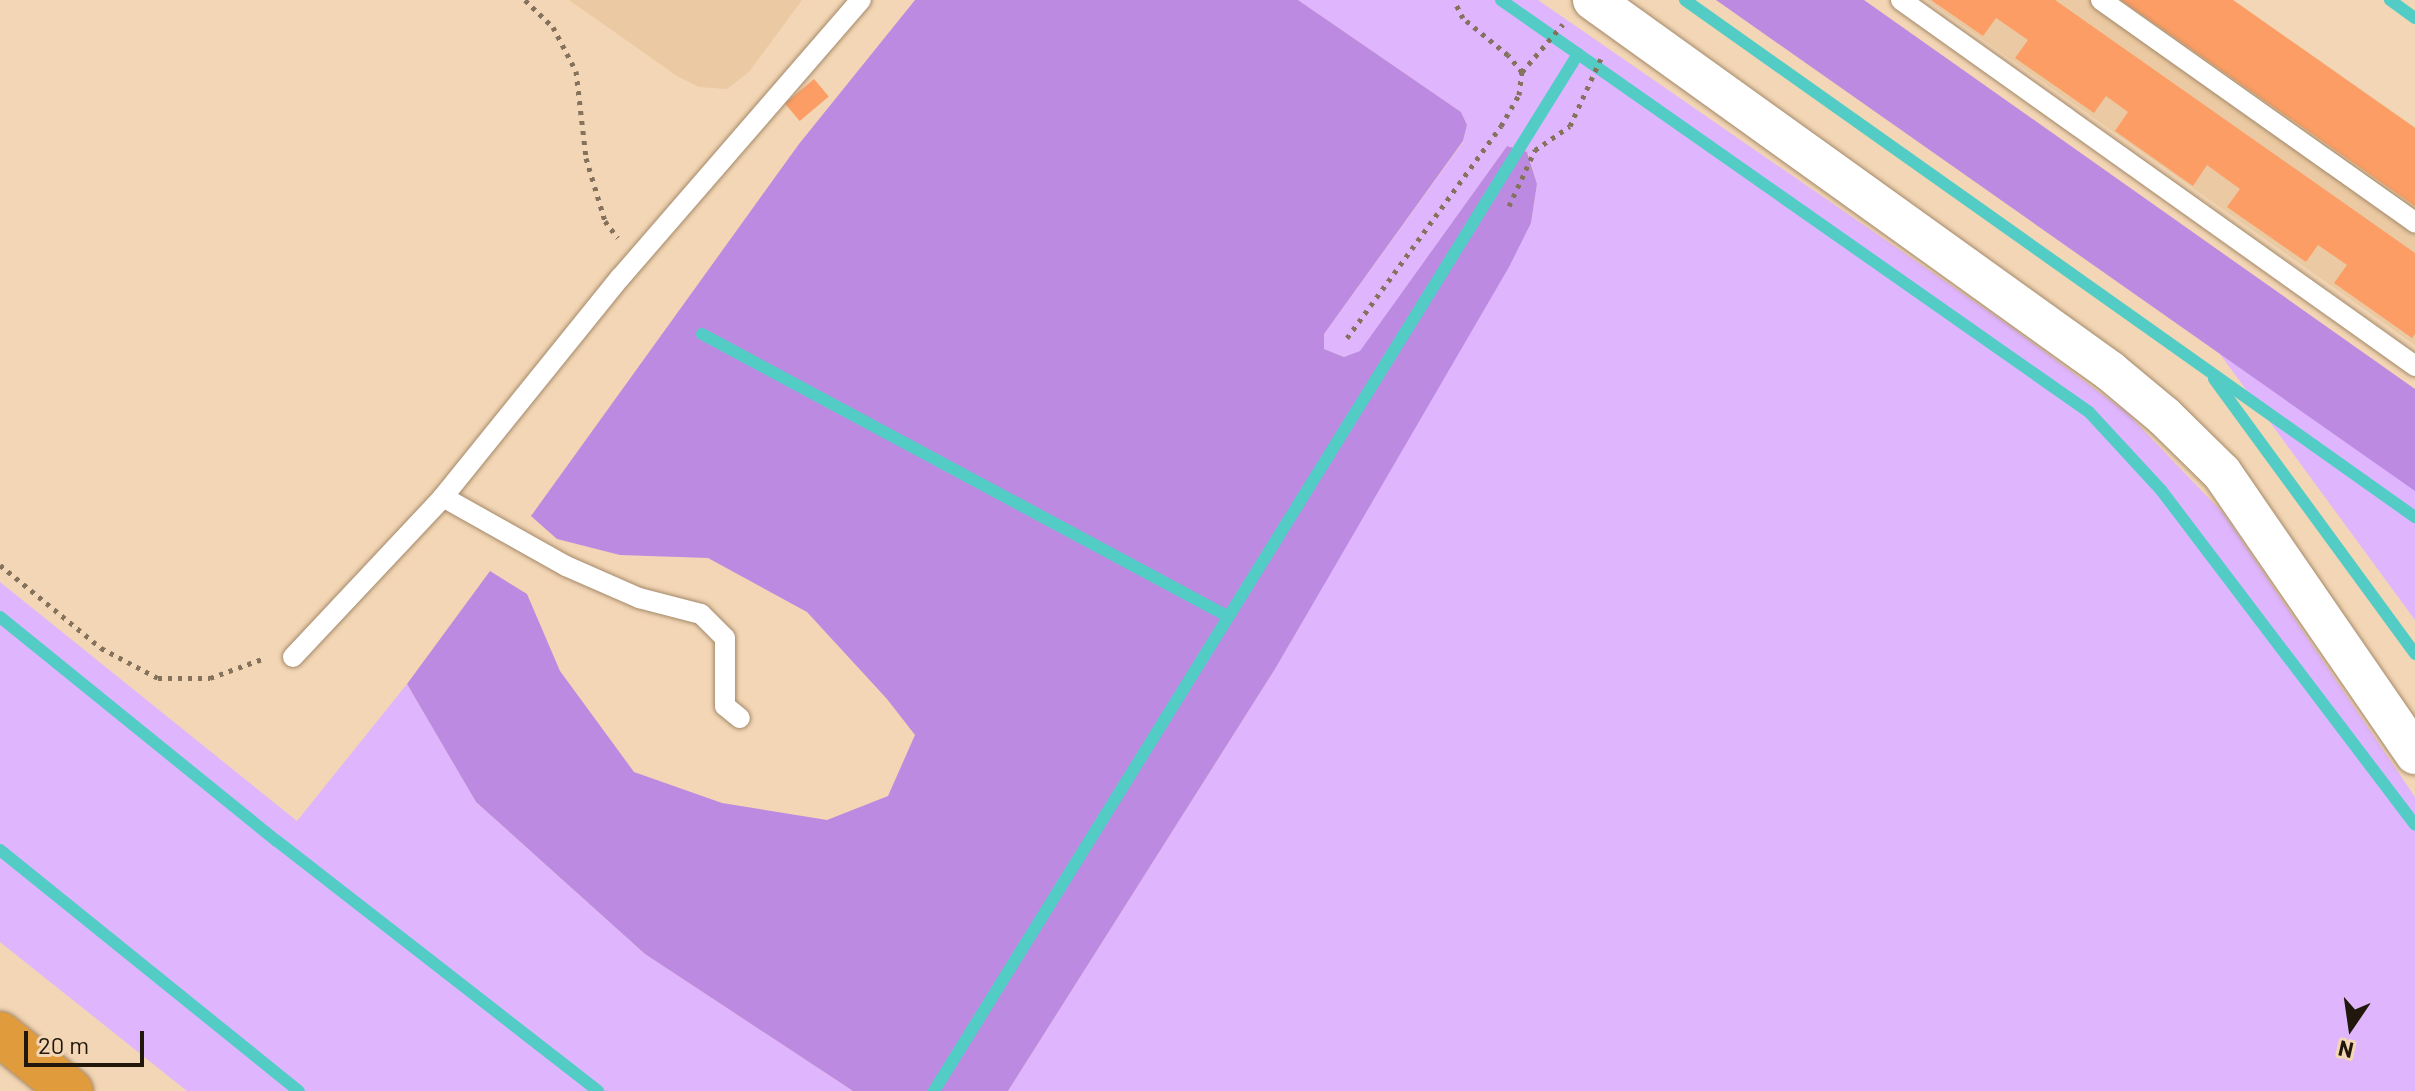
<!DOCTYPE html>
<html>
<head>
<meta charset="utf-8">
<style>
  body { margin:0 }
  #map { position:relative; width:2415px; height:1091px; overflow:hidden; background:#f3d6b5; font-family:Barlow,sans-serif }
  div>[style] { position:absolute }
  .built>* { inset:0; background:#ebc9a2 }
  .green>* { inset:0; background:#dfb5fe }
  .forest>* { inset:0; background:#bd8ae1 }
  .stream>* { height:12px; margin:-6px; padding:0 6px; transform-origin:6px; border-radius:6px; background:#54ccc6 }
  .building>* { inset:0; background:#fc9d65; transform-origin:0 0 }
  .path>* { height:5px; margin-top:-2.5px; transform-origin:0; background:repeating-linear-gradient(90deg,#85725c 0 4px,transparent 0 10px) }
  .roads { filter:drop-shadow(0 0 2px #a3896a) drop-shadow(0 0 2px #a3896a) }
  .lane>* { height:20px; margin:-10px; padding:0 10px; transform-origin:10px; border-radius:10px; background:#fff }
  .street>* { height:40px; margin:-20px; padding:0 20px; transform-origin:20px; border-radius:20px; background:#fff }
  .highway>* { height:44px; margin:-22px; padding:0 22px; transform-origin:22px; border-radius:22px; background:#e09b3d }
  span { translate:-50% -50%; white-space:nowrap; text-align:center; line-height:1.15; -webkit-text-stroke:6px #f3d6b5; paint-order:stroke }
  .north { position:absolute; left:2311px; top:987px; width:80px; height:80px; -webkit-text-stroke:6px #f3d6b5; paint-order:stroke; rotate:193deg; font-size:22px; font-weight:700; line-height:32px; text-align:center; color:#22170b }
  .north::after { content:''; display:block; margin:auto; width:28px; height:36px; background:#22170b; clip-path:polygon(50% 0,100% 100%,50% 72%,0 100%) }
  .scale { position:absolute; left:24px; top:1031px; width:120px; height:36px; box-sizing:border-box; border:4px solid #22170b; border-top:0; padding-left:10px; font-size:24px; line-height:28px; white-space:nowrap; color:#22170b; -webkit-text-stroke:6px #f3d6b5; paint-order:stroke }
</style>
</head>
<body>
<div id="map">
  <div class="built">
    <div style="clip-path:polygon(569px 0,802px 0,749px 72px,727px 89px,699px 87px,677px 76px)"></div>
    <div style="clip-path:polygon(1927px 0,2233px 0,2415px 127px,2415px 345px)"></div>
  </div>
  <div class="green">
    <div style="clip-path:polygon(1298px 0,1538px 0,2007px 324px,2126px 412px,2223px 513px,2415px 797px,2415px 1091px,1008px 1091px,1275px 669px,1531px 223px,1537px 184px,1528px 153px,1507px 146px,1360px 352px,1344px 357px,1324px 349px,1324px 334px,1463px 142px,1467px 125px,1461px 112px)"></div>
    <div style="clip-path:polygon(2217px 350px,2415px 490px,2415px 621px,2415px 620px)"></div>
    <div style="clip-path:polygon(0 582px,297px 821px,407px 684px,476px 802px,645px 954px,853px 1091px,187px 1091px,0 942px)"></div>
  </div>
  <div class="forest">
    <div style="clip-path:polygon(915px 0,1298px 0,1461px 112px,1467px 125px,1463px 141px,1324px 334px,1324px 349px,1344px 357px,1360px 351px,1507px 146px,1527px 152px,1537px 184px,1531px 223px,1509px 267px,1275px 669px,1008px 1091px,853px 1091px,645px 954px,476px 802px,407px 684px,490px 571px,527px 594px,560px 671px,634px 772px,722px 803px,827px 820px,888px 796px,915px 735px,887px 699px,807px 612px,708px 558px,620px 555px,557px 539px,531px 516px,799px 144px)"></div>
    <div style="clip-path:polygon(1716px 0,1864px 0,2415px 389px,2415px 491px)"></div>
  </div>
  <div class="stream">
    <div style="left:1501px;top:0;width:718px;rotate:35.02deg"></div>
    <div style="left:2089px;top:412px;width:106px;rotate:47.3deg"></div>
    <div style="left:2161px;top:490px;width:420px;rotate:52.8deg"></div>
    <div style="left:1685px;top:0;width:895px;rotate:35.31deg"></div>
    <div style="left:2390px;top:0;width:31px;rotate:36deg"></div>
    <div style="left:702px;top:334px;width:596px;rotate:28.24deg"></div>
    <div style="left:2214px;top:379px;width:341px;rotate:53.8deg"></div>
    <div style="left:0;top:617px;width:356px;rotate:39deg"></div>
    <div style="left:277px;top:841px;width:407px;rotate:37.9deg"></div>
    <div style="left:0;top:850px;width:384px;rotate:38.9deg"></div>
    <div style="left:934px;top:1091px;width:1221px;rotate:-58.16deg"></div>
  </div>
  <div class="building">
    <div style="clip-path:polygon(1931px 0,2055px 0,2415px 253px,2415px 334px,2412px 338px,2334px 283px,2347px 265px,2318px 245px,2306px 262px,2227px 207px,2240px 189px,2207px 165px,2193px 186px,2115px 131px,2128px 112px,2106px 96px,2094px 113px,2015px 58px,2028px 40px,1996px 18px,1983px 36px)"></div>
    <div style="clip-path:polygon(2121px 0,2233px 0,2415px 128px,2415px 206px)"></div>
    <div style="left:814px;top:79px;width:23px;height:38px;rotate:50deg"></div>
  </div>
  <div class="path">
    <div style="left:525px;top:0;width:39px;rotate:44deg"></div>
    <div style="left:553px;top:27px;width:50px;rotate:62.4deg"></div>
    <div style="left:576px;top:71px;width:88px;rotate:83.4deg"></div>
    <div style="left:586px;top:158px;width:66px;rotate:73.2deg"></div>
    <div style="left:605px;top:221px;width:21px;rotate:53deg"></div>
    <div style="left:1522px;top:72px;width:63px;rotate:-49.5deg"></div>
    <div style="left:1509px;top:206px;width:62px;rotate:-65.1deg"></div>
    <div style="left:1535px;top:150px;width:42px;rotate:-34.4deg"></div>
    <div style="left:1570px;top:126px;width:77px;rotate:-65.4deg"></div>
    <div style="left:1347px;top:338px;width:262px;rotate:-54deg"></div>
    <div style="left:1501px;top:126px;width:36px;rotate:-60deg"></div>
    <div style="left:1519px;top:95px;width:23px;rotate:-83deg"></div>
    <div style="left:1522px;top:72px;width:22px;rotate:-129deg"></div>
    <div style="left:1508px;top:55px;width:58px;rotate:-140.6deg"></div>
    <div style="left:1463px;top:18px;width:20px;rotate:-117deg"></div>
    <div style="left:0;top:565px;width:131px;rotate:39.4deg"></div>
    <div style="left:101px;top:648px;width:64px;rotate:27.8deg"></div>
    <div style="left:158px;top:678px;width:52px"></div>
    <div style="left:210px;top:678px;width:59px;rotate:-20deg"></div>
  </div>
  <div class="roads">
    <div class="lane">
      <div style="left:1901px;top:0;width:631px;rotate:35.45deg"></div>
      <div style="left:2101px;top:0;width:385px;rotate:35.3deg"></div>
      <div style="left:443px;top:497px;width:141px;rotate:29.3deg"></div>
      <div style="left:566px;top:566px;width:80px;rotate:23.7deg"></div>
      <div style="left:639px;top:598px;width:64px;rotate:14.5deg"></div>
      <div style="left:701px;top:614px;width:34px;rotate:45deg"></div>
      <div style="left:725px;top:638px;width:68px;rotate:90deg"></div>
      <div style="left:725px;top:706px;width:19px;rotate:39deg"></div>
      <div style="left:293px;top:657px;width:219px;rotate:-46.8deg"></div>
      <div style="left:443px;top:497px;width:282px;rotate:-51.1deg"></div>
      <div style="left:620px;top:278px;width:368px;rotate:-49.1deg"></div>
    </div>
    <div class="street">
      <div style="left:1593px;top:0;width:636px;rotate:35.66deg"></div>
      <div style="left:2110px;top:371px;width:70px;rotate:39.8deg"></div>
      <div style="left:2164px;top:416px;width:81px;rotate:44.5deg"></div>
      <div style="left:2222px;top:473px;width:341px;rotate:55.5deg"></div>
    </div>
    <div class="highway">
      <div style="left:0;top:1034px;width:91px;rotate:38.8deg"></div>
    </div>
  </div>
  <div class="north">N</div>
  <div class="scale">20 m</div>
</div>
</body>
</html>
